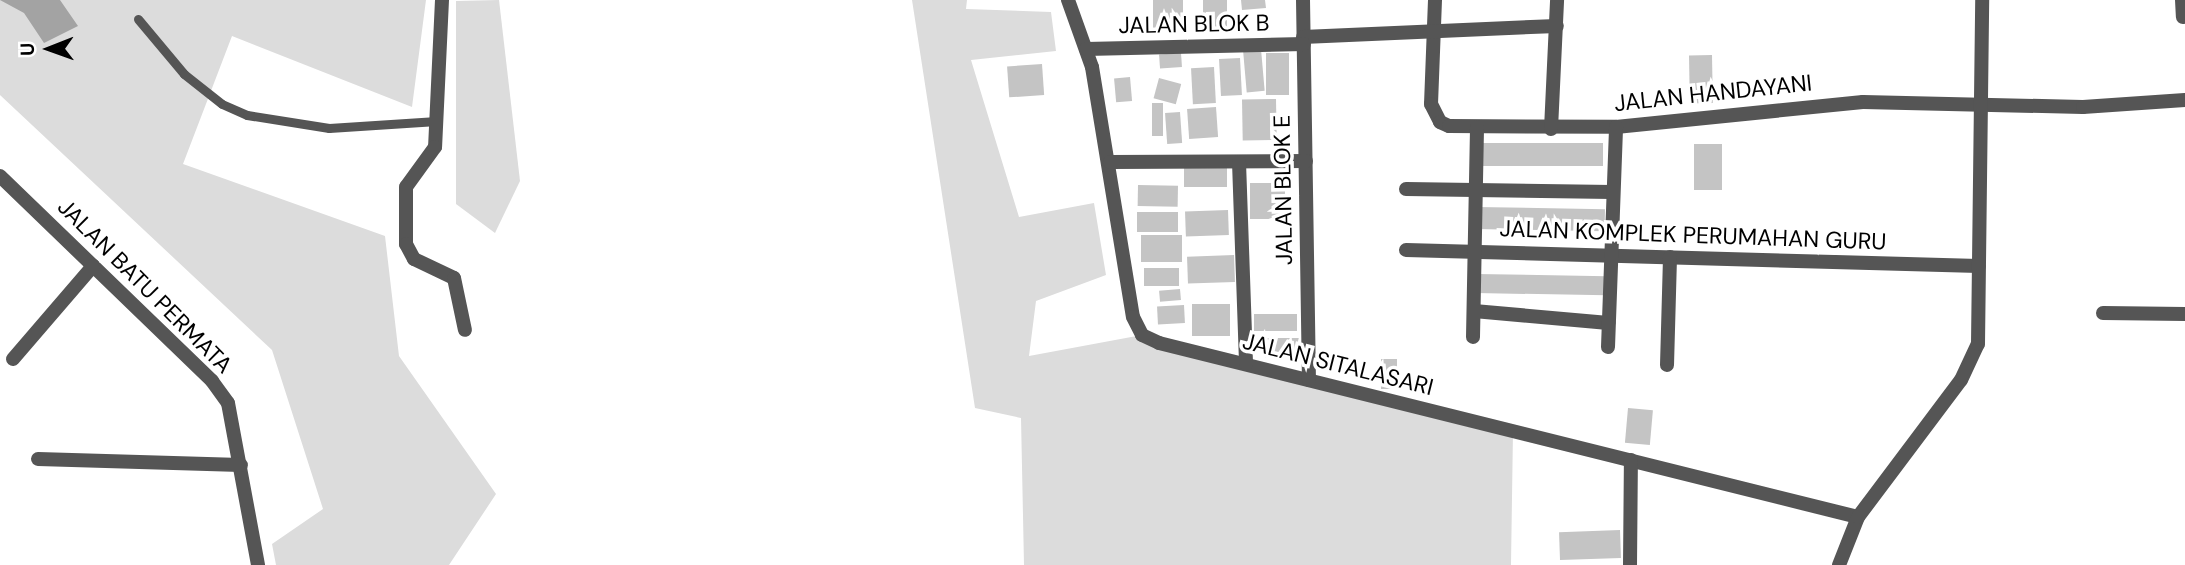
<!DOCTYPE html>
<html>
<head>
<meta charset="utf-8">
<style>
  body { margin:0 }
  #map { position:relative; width:2185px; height:565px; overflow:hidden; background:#fff; font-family:"DM Sans",sans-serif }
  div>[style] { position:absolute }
  .green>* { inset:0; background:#dcdcdc }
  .water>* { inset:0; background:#a3a3a3 }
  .building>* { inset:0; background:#c4c4c4; transform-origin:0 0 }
  .service>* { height:9px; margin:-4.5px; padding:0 4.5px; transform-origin:4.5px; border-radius:4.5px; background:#555 }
  .minor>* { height:14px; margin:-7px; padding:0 7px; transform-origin:7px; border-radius:7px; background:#555 }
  span { translate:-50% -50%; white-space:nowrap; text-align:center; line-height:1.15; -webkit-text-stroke:7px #fff; paint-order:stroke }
  .street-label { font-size:23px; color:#000 }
  .north { position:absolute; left:14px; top:14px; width:70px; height:70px; -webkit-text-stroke:5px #fff; paint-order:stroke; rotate:269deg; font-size:19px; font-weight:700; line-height:28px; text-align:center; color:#000 }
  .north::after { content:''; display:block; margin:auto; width:24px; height:32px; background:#000; clip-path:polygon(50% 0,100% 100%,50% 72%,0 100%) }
</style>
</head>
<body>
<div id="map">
  <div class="green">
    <div style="clip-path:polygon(0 0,426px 0,412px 107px,232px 36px,183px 164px,385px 236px,399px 356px,496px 494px,449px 565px,276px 565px,272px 544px,323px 509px,272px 350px,0 95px)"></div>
    <div style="clip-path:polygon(499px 0,520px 181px,495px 233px,456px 204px,456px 1px)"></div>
    <div style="clip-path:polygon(912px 0,967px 0,966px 9px,1051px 12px,1056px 51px,971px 60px,1019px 217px,1094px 203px,1106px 275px,1036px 301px,1029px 356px,1142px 335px,1513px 431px,1511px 565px,1024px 565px,1021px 418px,975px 408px)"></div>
  </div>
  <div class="water">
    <div style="clip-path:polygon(0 0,60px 0,78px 26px,44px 43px,24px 13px)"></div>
  </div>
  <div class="building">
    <div style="left:1153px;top:0;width:30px;height:29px"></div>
    <div style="left:1203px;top:0;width:24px;height:27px"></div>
    <div style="clip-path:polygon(1241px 0,1265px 0,1266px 8px,1242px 10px)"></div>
    <div style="left:1261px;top:49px;width:42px;height:18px;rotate:85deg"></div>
    <div style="left:1181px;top:53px;width:14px;height:22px;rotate:86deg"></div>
    <div style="left:1266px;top:53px;width:23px;height:42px"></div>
    <div style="left:1712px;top:55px;width:48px;height:23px;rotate:89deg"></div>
    <div style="left:1240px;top:58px;width:37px;height:21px;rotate:87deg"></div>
    <div style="left:1042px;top:64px;width:31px;height:35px;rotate:86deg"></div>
    <div style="left:1214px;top:67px;width:36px;height:23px;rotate:87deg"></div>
    <div style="left:1130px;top:77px;width:24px;height:16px;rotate:85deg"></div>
    <div style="left:1159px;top:78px;width:23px;height:21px;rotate:15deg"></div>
    <div style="left:1276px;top:99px;width:41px;height:34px;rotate:89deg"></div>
    <div style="left:1152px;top:103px;width:11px;height:33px"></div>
    <div style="left:1216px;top:107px;width:30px;height:29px;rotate:86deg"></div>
    <div style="left:1180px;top:112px;width:31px;height:15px;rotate:86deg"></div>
    <div style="left:1477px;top:143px;width:126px;height:23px"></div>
    <div style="left:1694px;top:144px;width:28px;height:46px"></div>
    <div style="left:1227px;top:166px;width:21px;height:43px;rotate:90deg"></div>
    <div style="left:1250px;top:183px;width:35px;height:36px"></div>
    <div style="left:1138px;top:185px;width:40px;height:21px;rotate:1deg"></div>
    <div style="left:1476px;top:207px;width:129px;height:22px;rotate:1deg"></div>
    <div style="left:1228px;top:210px;width:25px;height:43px;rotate:88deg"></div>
    <div style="left:1137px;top:212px;width:41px;height:20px"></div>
    <div style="left:1141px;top:235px;width:41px;height:27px"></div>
    <div style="left:1234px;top:255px;width:27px;height:47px;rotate:88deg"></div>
    <div style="left:1144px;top:268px;width:35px;height:18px"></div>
    <div style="left:1476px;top:274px;width:131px;height:19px;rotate:1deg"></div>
    <div style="left:1180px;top:289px;width:11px;height:21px;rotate:85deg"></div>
    <div style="left:1192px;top:304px;width:38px;height:32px"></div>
    <div style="left:1184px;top:305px;width:18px;height:27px;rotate:87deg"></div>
    <div style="left:1297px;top:314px;width:17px;height:43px;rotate:90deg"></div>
    <div style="left:1299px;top:338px;width:20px;height:34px;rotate:90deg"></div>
    <div style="left:1381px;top:359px;width:16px;height:30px"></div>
    <div style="left:1628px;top:408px;width:25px;height:35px;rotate:5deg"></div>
    <div style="left:1620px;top:530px;width:28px;height:61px;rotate:88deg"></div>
  </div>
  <div class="service">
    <div style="left:138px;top:19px;width:72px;rotate:50.1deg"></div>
    <div style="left:184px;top:74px;width:48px;rotate:38.3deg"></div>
    <div style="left:222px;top:104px;width:27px;rotate:24deg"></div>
    <div style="left:247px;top:115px;width:83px;rotate:9deg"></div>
    <div style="left:329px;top:128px;width:108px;rotate:-3.7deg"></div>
  </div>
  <div class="minor">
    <div style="left:442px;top:0;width:147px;rotate:92.7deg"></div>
    <div style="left:435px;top:147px;width:49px;rotate:125.9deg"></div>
    <div style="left:406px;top:187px;width:57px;rotate:90deg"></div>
    <div style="left:406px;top:244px;width:17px;rotate:62deg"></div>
    <div style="left:414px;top:259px;width:44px;rotate:25.4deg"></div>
    <div style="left:454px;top:278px;width:53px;rotate:78.1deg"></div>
    <div style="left:1068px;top:0;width:71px;rotate:70.3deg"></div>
    <div style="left:1092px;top:67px;width:253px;rotate:80.7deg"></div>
    <div style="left:1133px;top:317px;width:20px;rotate:63deg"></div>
    <div style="left:1142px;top:335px;width:19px;rotate:25deg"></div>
    <div style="left:1159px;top:343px;width:720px;rotate:13.98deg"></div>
    <div style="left:1303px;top:0;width:380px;rotate:89.1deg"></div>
    <div style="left:1435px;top:0;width:104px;rotate:92.2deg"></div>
    <div style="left:1431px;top:104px;width:20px;rotate:63deg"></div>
    <div style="left:1440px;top:122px;width:10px;rotate:24deg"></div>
    <div style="left:1449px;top:126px;width:167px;rotate:0.3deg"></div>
    <div style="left:1616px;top:127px;width:248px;rotate:-5.8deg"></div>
    <div style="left:1863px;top:102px;width:220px;rotate:1.3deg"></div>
    <div style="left:2083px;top:107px;width:102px;rotate:-3.9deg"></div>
    <div style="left:2182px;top:0;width:17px;rotate:87deg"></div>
    <div style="left:1303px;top:37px;width:254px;rotate:-2.5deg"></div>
    <div style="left:1086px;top:49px;width:218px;rotate:-1.3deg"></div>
    <div style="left:1551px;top:129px;width:129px;rotate:-87.3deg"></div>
    <div style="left:1110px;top:162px;width:196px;rotate:-0.3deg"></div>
    <div style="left:1239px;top:162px;width:202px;rotate:88deg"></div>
    <div style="left:0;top:176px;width:295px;rotate:44deg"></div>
    <div style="left:212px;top:381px;width:27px;rotate:54deg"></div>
    <div style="left:228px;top:403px;width:165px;rotate:79.5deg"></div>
    <div style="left:1406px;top:189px;width:206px;rotate:0.8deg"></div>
    <div style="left:1406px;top:250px;width:573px;rotate:1.6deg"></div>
    <div style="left:1474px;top:311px;width:135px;rotate:5.1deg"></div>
    <div style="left:2103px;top:313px;width:82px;rotate:0.7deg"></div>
    <div style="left:1473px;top:337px;width:210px;rotate:-88.9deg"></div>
    <div style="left:1608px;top:347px;width:220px;rotate:-87.9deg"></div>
    <div style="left:13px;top:359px;width:123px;rotate:-49.3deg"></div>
    <div style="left:1667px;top:365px;width:108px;rotate:-88.4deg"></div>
    <div style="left:38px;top:459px;width:203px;rotate:1.7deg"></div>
    <div style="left:1630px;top:565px;width:105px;rotate:-89.5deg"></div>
    <div style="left:1839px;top:565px;width:52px;rotate:-68.4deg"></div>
    <div style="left:1858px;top:517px;width:171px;rotate:-53.1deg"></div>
    <div style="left:1961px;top:380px;width:40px;rotate:-65deg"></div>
    <div style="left:1978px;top:344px;width:344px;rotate:-89.3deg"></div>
  </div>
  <div class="street-label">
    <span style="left:1194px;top:24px;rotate:-1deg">JALAN BLOK B</span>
    <span style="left:1713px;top:93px;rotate:-6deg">JALAN HANDAYANI</span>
    <span style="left:1283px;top:190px;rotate:-91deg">JALAN BLOK E</span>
    <span style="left:1693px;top:235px;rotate:2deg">JALAN KOMPLEK PERUMAHAN GURU</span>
    <span style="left:145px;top:286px;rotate:45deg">JALAN BATU PERMATA</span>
    <span style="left:1338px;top:364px;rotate:14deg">JALAN SITALASARI</span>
  </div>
  <div class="north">U</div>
</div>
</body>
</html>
